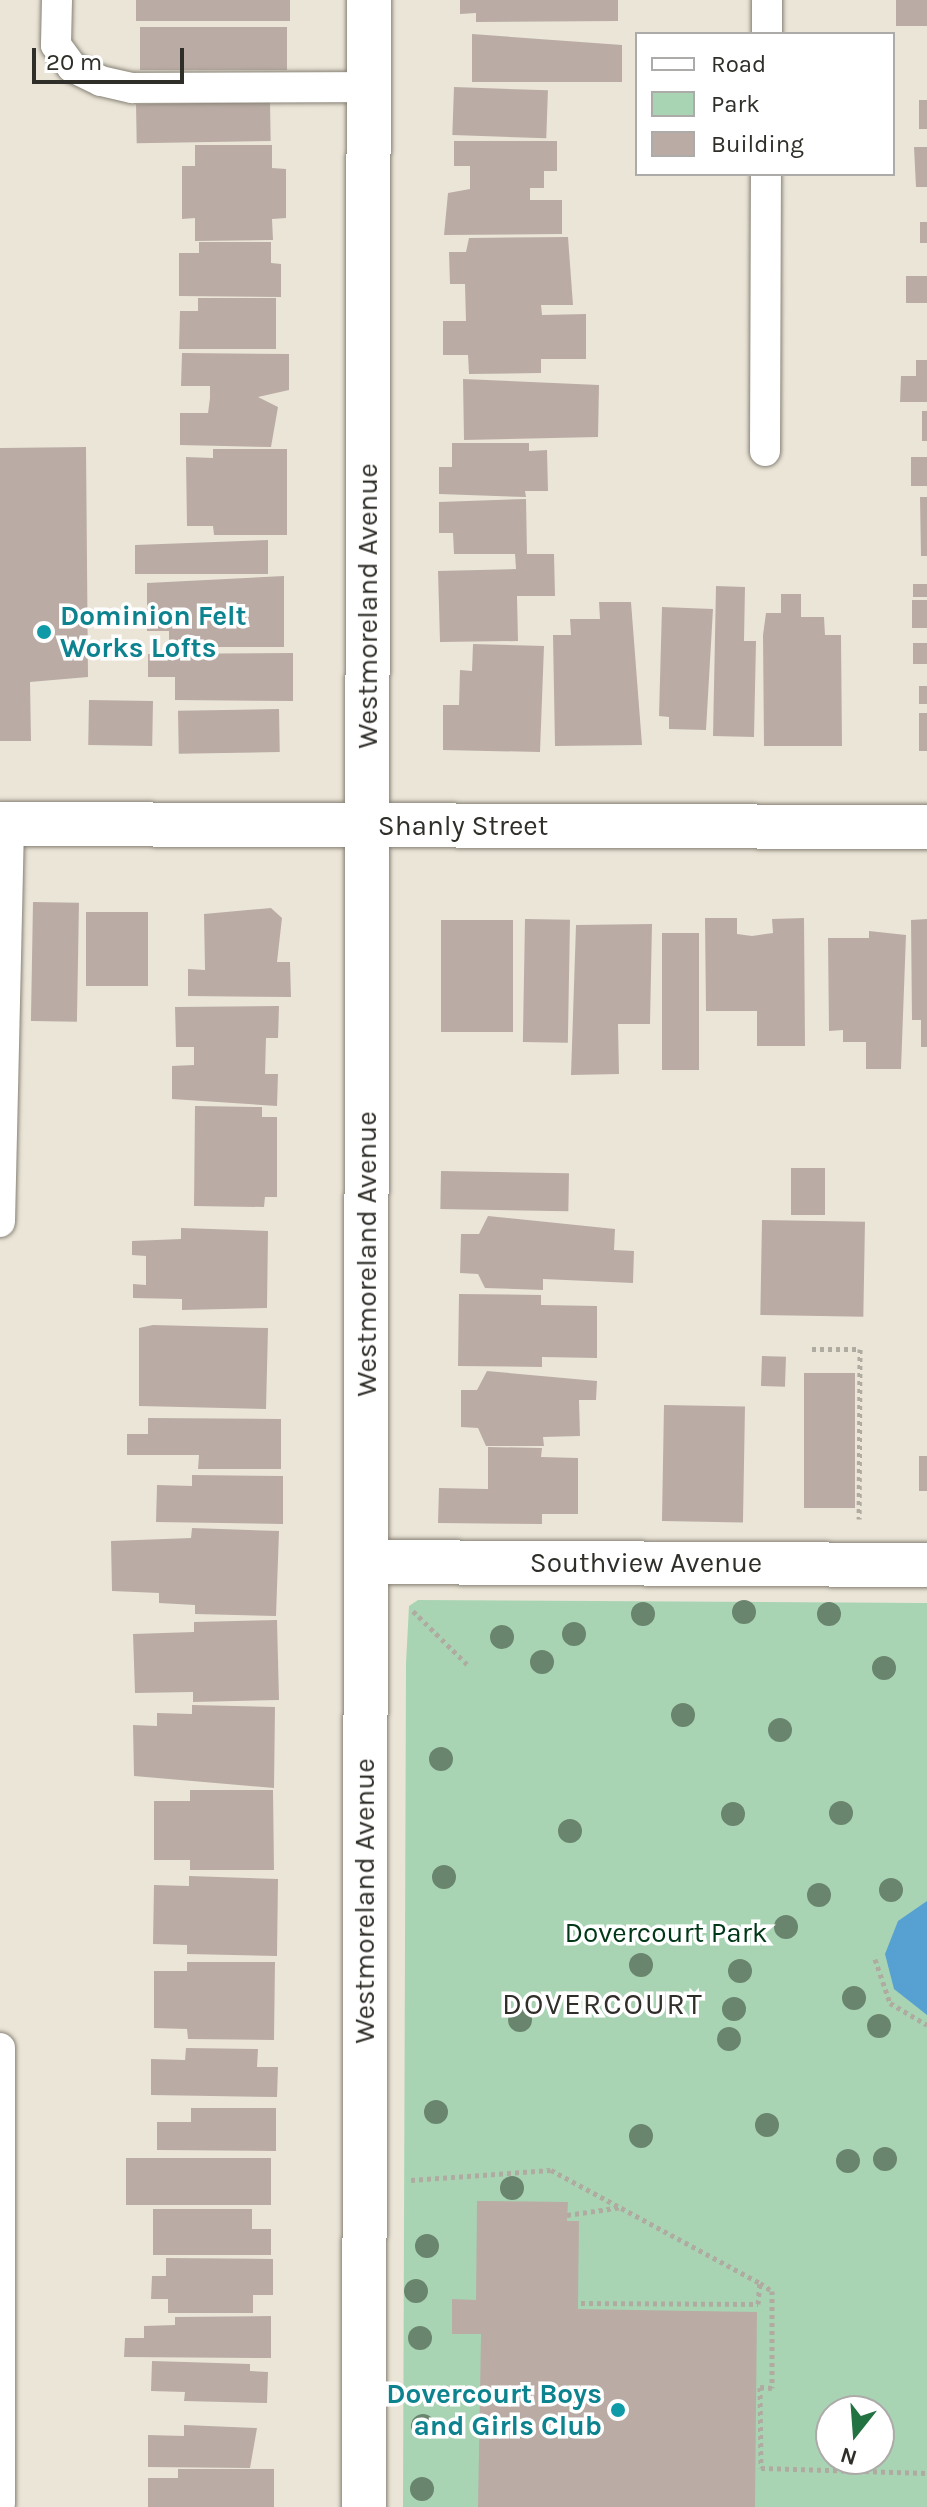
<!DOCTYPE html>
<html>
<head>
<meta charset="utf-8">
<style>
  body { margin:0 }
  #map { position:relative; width:927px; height:2507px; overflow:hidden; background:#ebe5d8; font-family:Karla,sans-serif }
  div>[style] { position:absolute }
  .green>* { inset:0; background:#a9d4b3 }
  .water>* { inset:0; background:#56a1d1 }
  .building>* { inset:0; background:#baaca5; transform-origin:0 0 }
  .path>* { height:5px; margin-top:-2.5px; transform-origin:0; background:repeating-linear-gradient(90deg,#b0aba0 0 4px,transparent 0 8px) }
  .roads { filter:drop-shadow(0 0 2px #868175) drop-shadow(0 0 2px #868175) }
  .lane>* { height:30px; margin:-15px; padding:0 15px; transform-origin:15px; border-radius:15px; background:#fff }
  .street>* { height:44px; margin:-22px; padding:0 22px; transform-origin:22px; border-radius:22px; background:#fff }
  .trees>* { width:24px; height:24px; margin:-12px; border-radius:50%; background:#6a856e }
  .dots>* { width:22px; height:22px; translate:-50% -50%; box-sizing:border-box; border:4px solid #fff; border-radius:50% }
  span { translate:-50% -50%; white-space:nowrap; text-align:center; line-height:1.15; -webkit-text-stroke:7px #fff; paint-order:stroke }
  .street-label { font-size:28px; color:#302e29 }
  .culture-label { font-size:28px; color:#0d838f; font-weight:700 }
  .left { translate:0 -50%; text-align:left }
  .right { translate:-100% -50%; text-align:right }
  .park-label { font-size:28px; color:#003717 }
  .neighbourhood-label { font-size:30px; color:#302e29; letter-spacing:2px }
  .legend { position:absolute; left:635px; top:32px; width:260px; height:144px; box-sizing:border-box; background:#fff; border:2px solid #acaba9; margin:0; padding:10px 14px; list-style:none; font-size:24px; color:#302e29 }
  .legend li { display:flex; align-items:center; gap:16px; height:40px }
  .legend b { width:40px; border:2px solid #acaba9 }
  .north { position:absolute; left:815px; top:2395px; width:80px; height:80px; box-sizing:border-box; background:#fff; border:2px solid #acaba9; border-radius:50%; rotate:197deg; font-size:22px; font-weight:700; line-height:32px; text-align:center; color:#302e29 }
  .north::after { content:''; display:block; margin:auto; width:28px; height:36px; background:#227242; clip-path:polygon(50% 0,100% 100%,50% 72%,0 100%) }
  .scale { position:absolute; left:32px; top:48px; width:152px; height:36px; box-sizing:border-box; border:4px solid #302e29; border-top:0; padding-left:10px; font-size:24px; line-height:28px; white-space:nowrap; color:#302e29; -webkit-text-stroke:6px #fff; paint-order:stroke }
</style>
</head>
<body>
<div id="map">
  <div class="green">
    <div style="clip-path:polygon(evenodd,418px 1600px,927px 1603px,927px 2507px,403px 2507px,406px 1663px,409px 1606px,418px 1600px,831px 2411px,879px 2411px,879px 2459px,831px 2459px,831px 2411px)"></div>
  </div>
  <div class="water">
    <div style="clip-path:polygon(927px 1901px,927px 2015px,894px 1989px,885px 1954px,898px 1921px)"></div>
  </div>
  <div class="building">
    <div style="left:136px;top:0;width:154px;height:21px"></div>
    <div style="clip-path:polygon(460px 0,618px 0,618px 21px,476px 22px,476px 13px,460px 14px)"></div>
    <div style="left:896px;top:0;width:31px;height:26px"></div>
    <div style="left:140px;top:27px;width:147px;height:43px"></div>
    <div style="clip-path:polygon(472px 34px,622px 45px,622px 82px,472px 82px)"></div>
    <div style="left:454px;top:87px;width:94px;height:48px;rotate:2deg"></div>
    <div style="left:919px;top:100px;width:8px;height:29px"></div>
    <div style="left:270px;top:102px;width:39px;height:134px;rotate:89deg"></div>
    <div style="clip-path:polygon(454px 141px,557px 141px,557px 171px,544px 171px,544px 188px,530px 188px,530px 200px,562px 200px,562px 234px,444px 235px,448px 193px,470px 189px,470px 166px,454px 166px)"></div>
    <div style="clip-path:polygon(195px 145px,272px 145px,272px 168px,286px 169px,286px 218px,272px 219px,273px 240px,195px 241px,195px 218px,182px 219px,182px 166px,195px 166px)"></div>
    <div style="clip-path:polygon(914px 147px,927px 147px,927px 187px,916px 187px)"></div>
    <div style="left:920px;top:222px;width:7px;height:21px"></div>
    <div style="clip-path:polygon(568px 237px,573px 305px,541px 305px,542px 315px,586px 314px,586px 359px,541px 359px,541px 373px,469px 374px,468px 355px,443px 355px,443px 321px,466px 321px,465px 284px,450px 284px,449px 252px,466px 252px,469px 238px)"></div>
    <div style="clip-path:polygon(199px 242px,271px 242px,271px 263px,281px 264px,281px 297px,179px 296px,179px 253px,199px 253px)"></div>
    <div style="left:927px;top:276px;width:27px;height:21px;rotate:90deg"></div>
    <div style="clip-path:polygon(198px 298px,276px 298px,276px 349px,179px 349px,180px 311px,198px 311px)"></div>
    <div style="clip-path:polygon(182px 353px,289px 354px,289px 390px,258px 397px,278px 407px,271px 447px,180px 445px,180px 413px,208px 413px,210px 398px,210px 386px,181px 386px)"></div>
    <div style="clip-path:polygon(916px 360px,927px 360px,927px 402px,900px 402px,901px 376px,916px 376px)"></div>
    <div style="clip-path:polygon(463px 379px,599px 385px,598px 437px,464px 440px)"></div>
    <div style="left:927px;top:411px;width:30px;height:5px;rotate:90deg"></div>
    <div style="clip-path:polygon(452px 443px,529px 443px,529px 451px,547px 450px,548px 491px,525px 491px,526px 497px,439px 494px,439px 467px,452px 467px)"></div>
    <div style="clip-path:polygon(86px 447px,88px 677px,30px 682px,31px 741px,0 741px,0 448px)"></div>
    <div style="clip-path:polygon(213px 449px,287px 449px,287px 535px,214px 535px,213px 526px,187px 526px,186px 457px,213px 458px)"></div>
    <div style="left:911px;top:457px;width:16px;height:29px"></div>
    <div style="clip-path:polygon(920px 497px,927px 497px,927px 556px,921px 556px)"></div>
    <div style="clip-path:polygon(526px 499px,527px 554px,554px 554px,555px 596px,517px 596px,518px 641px,440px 642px,438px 571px,516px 569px,515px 554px,454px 554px,453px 533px,439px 533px,439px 502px)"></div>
    <div style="clip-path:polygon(268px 540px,268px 574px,135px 574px,135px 545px)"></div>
    <div style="clip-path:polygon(284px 576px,284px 647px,202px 647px,202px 641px,169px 640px,169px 631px,147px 631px,147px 583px)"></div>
    <div style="left:913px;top:584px;width:14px;height:13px"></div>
    <div style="clip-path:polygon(716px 586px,745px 587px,744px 641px,756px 641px,754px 737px,713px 736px)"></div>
    <div style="clip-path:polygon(781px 594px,801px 594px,801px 617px,824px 617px,825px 635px,841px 635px,842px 746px,764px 746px,763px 635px,766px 613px,781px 613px)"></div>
    <div style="left:912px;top:600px;width:15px;height:28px"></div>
    <div style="clip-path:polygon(599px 602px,631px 602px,642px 745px,555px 746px,553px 635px,571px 635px,570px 619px,600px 619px)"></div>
    <div style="clip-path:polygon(662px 607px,713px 609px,706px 730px,669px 729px,669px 717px,659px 716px)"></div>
    <div style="left:913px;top:643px;width:14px;height:21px"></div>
    <div style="clip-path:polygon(473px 644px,544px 646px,540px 752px,443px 750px,443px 705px,459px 705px,460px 670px,472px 671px)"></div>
    <div style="clip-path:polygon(293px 653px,293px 701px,175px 700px,175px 677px,148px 677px,148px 654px)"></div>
    <div style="left:927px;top:686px;width:18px;height:8px;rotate:90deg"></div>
    <div style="left:89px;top:700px;width:64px;height:45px;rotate:1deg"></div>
    <div style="left:279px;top:709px;width:43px;height:101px;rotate:89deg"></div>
    <div style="left:919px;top:713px;width:8px;height:38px"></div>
    <div style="left:33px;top:902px;width:46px;height:119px;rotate:1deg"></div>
    <div style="clip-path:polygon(271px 908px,282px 918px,277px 962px,290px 962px,291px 997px,188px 996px,188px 969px,205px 970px,204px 914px)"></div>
    <div style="left:86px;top:912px;width:62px;height:74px"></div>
    <div style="clip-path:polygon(705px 918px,737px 918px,737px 934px,752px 936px,773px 933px,772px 919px,804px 918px,805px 1046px,757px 1046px,757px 1011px,706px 1011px)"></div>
    <div style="left:525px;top:919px;width:45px;height:123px;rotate:1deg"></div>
    <div style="clip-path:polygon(927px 919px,927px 1047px,921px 1047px,921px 1020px,912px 1020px,911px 920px)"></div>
    <div style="left:441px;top:920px;width:72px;height:112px"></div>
    <div style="clip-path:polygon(652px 924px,650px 1024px,618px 1024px,619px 1074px,571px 1075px,576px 925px)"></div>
    <div style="clip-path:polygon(869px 931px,906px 935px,901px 1069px,866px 1069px,866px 1042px,843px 1042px,843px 1030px,829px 1031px,828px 938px,869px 938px)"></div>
    <div style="left:662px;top:933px;width:37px;height:137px"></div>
    <div style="clip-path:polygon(279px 1006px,278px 1038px,266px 1038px,265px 1074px,278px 1074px,277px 1106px,172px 1099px,172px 1066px,194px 1065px,194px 1047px,176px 1047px,175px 1007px)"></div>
    <div style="clip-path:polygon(195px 1106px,262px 1107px,262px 1117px,277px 1117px,277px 1197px,265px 1197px,264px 1207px,194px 1206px)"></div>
    <div style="left:791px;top:1168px;width:34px;height:47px"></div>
    <div style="left:441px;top:1171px;width:128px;height:38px;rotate:1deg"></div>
    <div style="clip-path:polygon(488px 1216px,615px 1229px,614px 1250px,634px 1251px,633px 1283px,543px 1279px,543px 1290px,485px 1288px,478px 1274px,460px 1273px,461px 1234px,479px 1234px)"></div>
    <div style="left:762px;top:1220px;width:103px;height:95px;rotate:1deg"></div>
    <div style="clip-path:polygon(181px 1228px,268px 1231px,267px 1308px,182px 1310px,182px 1299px,133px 1298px,133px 1284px,146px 1285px,146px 1256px,132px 1255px,132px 1241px,181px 1239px)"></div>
    <div style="clip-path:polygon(459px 1294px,541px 1295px,541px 1305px,597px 1306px,597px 1358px,542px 1357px,542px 1367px,458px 1366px)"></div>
    <div style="clip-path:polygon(153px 1325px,268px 1328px,266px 1409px,139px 1406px,139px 1328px)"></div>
    <div style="left:762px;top:1356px;width:24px;height:30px;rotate:2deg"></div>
    <div style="clip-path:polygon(487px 1371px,597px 1381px,596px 1400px,579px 1400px,580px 1436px,543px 1437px,544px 1446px,486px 1446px,478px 1428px,461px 1427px,461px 1390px,477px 1390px)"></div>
    <div style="left:804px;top:1373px;width:51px;height:135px"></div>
    <div style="left:664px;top:1405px;width:81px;height:116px;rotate:1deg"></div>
    <div style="clip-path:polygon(148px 1418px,281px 1419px,281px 1469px,198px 1469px,199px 1455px,127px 1455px,127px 1434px,148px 1434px)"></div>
    <div style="clip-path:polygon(488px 1447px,542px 1448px,541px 1457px,578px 1458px,578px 1514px,542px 1514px,542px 1524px,438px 1523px,439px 1488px,488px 1489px)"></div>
    <div style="left:919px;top:1456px;width:8px;height:35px"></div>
    <div style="clip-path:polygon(192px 1475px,283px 1476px,283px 1524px,156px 1522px,157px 1485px,192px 1486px)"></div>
    <div style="clip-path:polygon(192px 1528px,279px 1531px,276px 1616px,195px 1614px,195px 1605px,159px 1603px,159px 1593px,112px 1591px,111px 1541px,191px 1538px)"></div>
    <div style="clip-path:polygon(277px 1620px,279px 1700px,193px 1702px,193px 1692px,135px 1693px,133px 1634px,194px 1632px,194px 1622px)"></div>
    <div style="clip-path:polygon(192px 1705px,275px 1707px,274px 1788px,134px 1776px,133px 1725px,157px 1726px,157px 1713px,192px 1714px)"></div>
    <div style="clip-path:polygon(190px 1790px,273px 1790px,274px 1870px,190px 1870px,190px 1860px,154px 1860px,154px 1801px,190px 1801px)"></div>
    <div style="clip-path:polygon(189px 1876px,278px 1879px,277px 1956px,187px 1954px,187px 1945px,153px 1944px,154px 1885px,189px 1886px)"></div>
    <div style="clip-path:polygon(187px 1962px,275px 1962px,274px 2040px,188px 2039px,187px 2029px,154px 2028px,154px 1971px,187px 1971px)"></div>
    <div style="clip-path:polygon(186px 2048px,258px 2049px,257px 2067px,278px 2067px,277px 2097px,151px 2095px,151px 2059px,185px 2060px)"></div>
    <div style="clip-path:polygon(191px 2108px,276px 2108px,276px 2151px,157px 2150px,157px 2122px,191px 2122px)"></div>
    <div style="left:126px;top:2158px;width:145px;height:47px"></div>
    <div style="clip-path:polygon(477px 2201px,568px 2202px,567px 2221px,579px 2221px,578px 2309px,757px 2312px,755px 2507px,478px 2507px,481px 2334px,452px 2334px,452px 2299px,476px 2300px)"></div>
    <div style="clip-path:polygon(153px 2209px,252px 2209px,252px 2229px,271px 2229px,271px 2255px,153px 2255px)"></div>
    <div style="clip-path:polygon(166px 2258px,273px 2259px,273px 2295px,253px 2295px,253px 2313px,168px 2313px,168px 2299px,151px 2299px,152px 2276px,166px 2276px)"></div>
    <div style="clip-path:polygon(271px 2316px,271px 2358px,124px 2357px,125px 2338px,144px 2338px,144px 2326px,175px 2325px,175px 2317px)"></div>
    <div style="clip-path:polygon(152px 2361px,250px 2364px,250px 2371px,268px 2372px,267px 2403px,184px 2401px,185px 2392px,151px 2391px)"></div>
    <div style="clip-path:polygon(184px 2425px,257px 2428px,250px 2468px,148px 2467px,148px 2435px,184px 2436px)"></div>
    <div style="clip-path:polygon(178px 2469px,274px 2469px,274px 2507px,148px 2507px,148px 2478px,178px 2478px)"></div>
  </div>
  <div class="path">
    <div style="left:812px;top:1349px;width:48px"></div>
    <div style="left:860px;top:1349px;width:170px;rotate:90.3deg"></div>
    <div style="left:413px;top:1611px;width:78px;rotate:44.5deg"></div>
    <div style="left:875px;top:1959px;width:46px;rotate:71.2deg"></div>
    <div style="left:890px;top:2003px;width:43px;rotate:30.7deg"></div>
    <div style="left:411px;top:2180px;width:140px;rotate:-4.1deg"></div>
    <div style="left:551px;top:2170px;width:238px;rotate:28.4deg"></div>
    <div style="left:760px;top:2283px;width:14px;rotate:34deg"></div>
    <div style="left:772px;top:2291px;width:97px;rotate:90deg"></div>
    <div style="left:772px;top:2388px;width:12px;rotate:-175deg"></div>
    <div style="left:760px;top:2387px;width:81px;rotate:89.3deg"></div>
    <div style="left:761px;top:2468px;width:166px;rotate:1.7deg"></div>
    <div style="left:567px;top:2215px;width:56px;rotate:-8.3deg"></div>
    <div style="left:581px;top:2303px;width:177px;rotate:0.3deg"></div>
    <div style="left:758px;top:2304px;width:21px;rotate:-85deg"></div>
  </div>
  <div class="roads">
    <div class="lane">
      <div style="left:57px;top:0;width:45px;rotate:91.3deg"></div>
      <div style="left:56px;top:45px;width:27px;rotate:54deg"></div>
      <div style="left:72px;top:67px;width:32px;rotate:26deg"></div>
      <div style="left:101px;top:81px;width:32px;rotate:13deg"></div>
      <div style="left:132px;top:88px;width:237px;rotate:-0.2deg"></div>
      <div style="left:767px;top:34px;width:34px;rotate:-90deg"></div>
      <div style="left:765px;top:451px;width:277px;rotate:-89.8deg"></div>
      <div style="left:0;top:1222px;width:399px;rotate:-88.7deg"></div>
      <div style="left:0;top:2048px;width:455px;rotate:90deg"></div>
    </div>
    <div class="street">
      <div style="left:0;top:824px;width:927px;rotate:0.19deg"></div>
      <div style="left:366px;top:1562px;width:561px;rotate:0.31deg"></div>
      <div style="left:364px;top:2507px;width:2507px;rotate:-89.89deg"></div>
    </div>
  </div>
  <div class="trees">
    <div style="left:744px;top:1612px"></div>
    <div style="left:643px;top:1614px"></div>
    <div style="left:829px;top:1614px"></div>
    <div style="left:574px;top:1634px"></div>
    <div style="left:502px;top:1637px"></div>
    <div style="left:542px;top:1662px"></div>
    <div style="left:884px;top:1668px"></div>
    <div style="left:683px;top:1715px"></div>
    <div style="left:780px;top:1730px"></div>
    <div style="left:441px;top:1759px"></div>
    <div style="left:841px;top:1813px"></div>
    <div style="left:733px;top:1814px"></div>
    <div style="left:570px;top:1831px"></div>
    <div style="left:444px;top:1877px"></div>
    <div style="left:891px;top:1890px"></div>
    <div style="left:819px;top:1895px"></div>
    <div style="left:786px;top:1927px"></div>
    <div style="left:641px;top:1965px"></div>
    <div style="left:740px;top:1971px"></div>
    <div style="left:854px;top:1998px"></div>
    <div style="left:734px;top:2009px"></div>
    <div style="left:520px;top:2020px"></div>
    <div style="left:879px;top:2026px"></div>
    <div style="left:729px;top:2039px"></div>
    <div style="left:436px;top:2112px"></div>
    <div style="left:767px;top:2125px"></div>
    <div style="left:641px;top:2136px"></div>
    <div style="left:885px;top:2159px"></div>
    <div style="left:848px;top:2161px"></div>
    <div style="left:512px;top:2188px"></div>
    <div style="left:427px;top:2246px"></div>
    <div style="left:416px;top:2291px"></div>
    <div style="left:420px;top:2338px"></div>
    <div style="left:423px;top:2426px"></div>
    <div style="left:422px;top:2489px"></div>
  </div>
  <div class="dots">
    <div style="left:44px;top:632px;background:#0f9aa8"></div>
    <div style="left:618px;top:2410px;background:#0f9aa8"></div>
  </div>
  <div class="street-label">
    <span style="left:368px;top:606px;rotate:-90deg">Westmoreland Avenue</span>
    <span style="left:463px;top:826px">Shanly Street</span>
    <span style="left:367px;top:1254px;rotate:-90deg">Westmoreland Avenue</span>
    <span style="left:646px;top:1563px">Southview Avenue</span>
    <span style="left:365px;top:1901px;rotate:-90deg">Westmoreland Avenue</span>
  </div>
  <div class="culture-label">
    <span class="left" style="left:60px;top:632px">Dominion Felt<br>Works Lofts</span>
    <span class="right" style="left:602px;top:2410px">Dovercourt Boys<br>and Girls Club</span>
  </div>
  <div class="park-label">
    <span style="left:666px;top:1933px">Dovercourt Park</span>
  </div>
  <div class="neighbourhood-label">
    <span style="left:603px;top:2004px">DOVERCOURT</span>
  </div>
  <ul class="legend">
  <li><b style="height:10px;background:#fff"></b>Road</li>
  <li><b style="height:22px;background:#a9d4b3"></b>Park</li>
  <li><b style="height:22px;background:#baaca5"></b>Building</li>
  </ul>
  <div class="north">N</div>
  <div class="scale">20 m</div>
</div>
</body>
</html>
